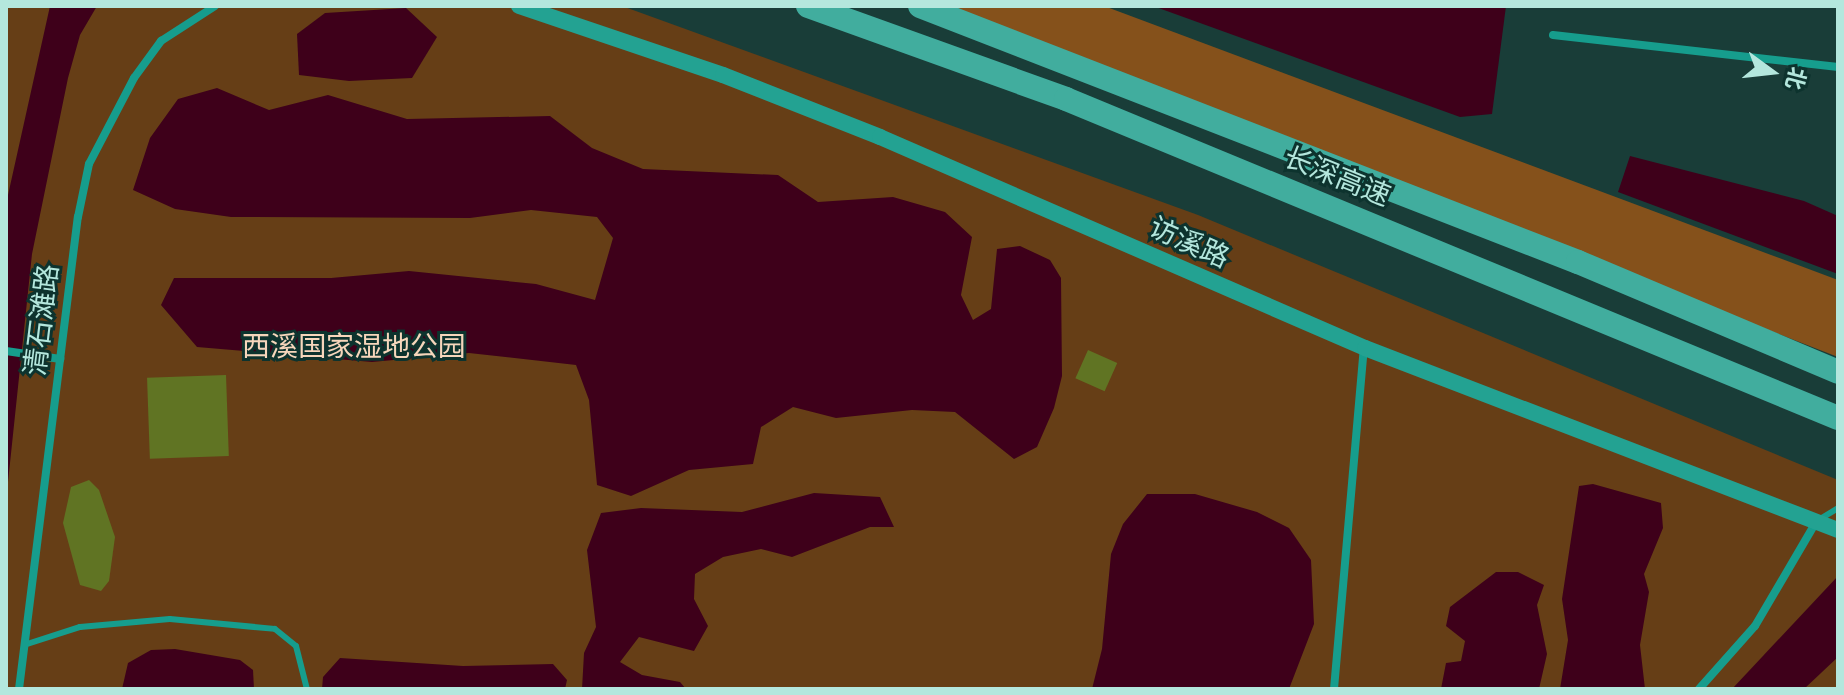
<!DOCTYPE html>
<html>
<head>
<meta charset="utf-8">
<style>
  body { margin:0 }
  #map { position:relative; width:1844px; height:695px; overflow:hidden; background:#193d38; font-family:Arial,"Noto Sans SC",sans-serif }
  div>[style] { position:absolute }
  .green>* { inset:0; background:#663e16 }
  .forest>* { inset:0; background:#85511b }
  .water>* { inset:0; background:#3e001a }
  .building>* { inset:0; background:#607423; transform-origin:0 0 }
  .lane>* { height:6px; margin:-3px; padding:0 3px; transform-origin:3px; border-radius:3px; background:#169d8d }
  .street>* { height:8px; margin:-4px; padding:0 4px; transform-origin:4px; border-radius:4px; background:#169d8d }
  .secondary>* { height:16px; margin:-8px; padding:0 8px; transform-origin:8px; border-radius:8px; background:#23a292 }
  .highway>* { height:24px; margin:-12px; padding:0 12px; transform-origin:12px; border-radius:12px; background:#41ad9e }
  span { translate:-50% -50%; white-space:nowrap; text-align:center; line-height:1.15; -webkit-text-stroke:6px #0d332e; paint-order:stroke }
  .street-label { font-size:28px; color:#b4e7dd }
  .park-label { font-size:28px; color:#f6d6bb }
  .frame { position:absolute; inset:0; border:8px solid #b4e7dd; pointer-events:none }
  .north { position:absolute; left:1732px; top:32px; width:80px; height:80px; -webkit-text-stroke:6px #0d332e; paint-order:stroke; rotate:105deg; font-size:22px; font-weight:700; line-height:32px; text-align:center; color:#b4e7dd }
  .north::after { content:''; display:block; margin:auto; width:28px; height:36px; background:#b4e7dd; clip-path:polygon(50% 0,100% 100%,50% 72%,0 100%) }
</style>
</head>
<body>
<div id="map">
  <div class="green">
    <div style="clip-path:polygon(6px 6px,622px 6px,1198px 215px,1838px 480px,1838px 689px,6px 689px)"></div>
  </div>
  <div class="forest">
    <div style="clip-path:polygon(936px 6px,1104px 6px,1838px 280px,1838px 357px)"></div>
  </div>
  <div class="water">
    <div style="clip-path:polygon(50px 6px,97px 6px,80px 35px,68px 78px,32px 254px,6px 501px,6px 204px)"></div>
    <div style="clip-path:polygon(1153px 6px,1506px 6px,1492px 114px,1460px 117px)"></div>
    <div style="clip-path:polygon(406px 8px,437px 37px,412px 78px,349px 81px,299px 75px,297px 34px,325px 13px)"></div>
    <div style="clip-path:polygon(217px 88px,269px 110px,328px 95px,407px 119px,550px 116px,592px 148px,643px 169px,778px 175px,818px 202px,893px 197px,945px 212px,972px 237px,961px 295px,973px 320px,991px 309px,997px 249px,1020px 246px,1050px 260px,1061px 278px,1062px 376px,1054px 408px,1037px 447px,1014px 459px,955px 412px,912px 410px,836px 418px,793px 407px,761px 427px,753px 464px,689px 470px,631px 496px,597px 485px,589px 400px,576px 365px,469px 353px,372px 362px,197px 347px,161px 305px,174px 278px,331px 278px,409px 271px,536px 284px,595px 300px,613px 238px,597px 217px,531px 210px,470px 218px,231px 217px,175px 209px,133px 190px,150px 138px,178px 99px)"></div>
    <div style="clip-path:polygon(1630px 156px,1804px 201px,1838px 216px,1838px 274px,1618px 192px)"></div>
    <div style="clip-path:polygon(1593px 484px,1661px 503px,1663px 528px,1644px 574px,1649px 592px,1640px 645px,1645px 689px,1560px 689px,1568px 640px,1562px 599px,1579px 486px)"></div>
    <div style="clip-path:polygon(814px 493px,880px 497px,894px 527px,870px 527px,792px 557px,761px 549px,723px 557px,695px 574px,694px 599px,708px 626px,694px 651px,639px 637px,620px 662px,642px 675px,680px 682px,686px 689px,582px 689px,584px 653px,596px 627px,587px 550px,601px 513px,641px 508px,742px 512px)"></div>
    <div style="clip-path:polygon(1147px 494px,1195px 494px,1257px 512px,1289px 528px,1311px 560px,1314px 624px,1289px 689px,1092px 689px,1102px 649px,1111px 554px,1123px 524px)"></div>
    <div style="clip-path:polygon(1496px 572px,1518px 572px,1544px 585px,1537px 605px,1547px 654px,1539px 689px,1441px 689px,1446px 663px,1461px 661px,1465px 641px,1446px 626px,1450px 607px)"></div>
    <div style="clip-path:polygon(1838px 576px,1838px 657px,1804px 689px,1732px 689px)"></div>
    <div style="clip-path:polygon(175px 649px,240px 660px,253px 670px,254px 689px,122px 689px,128px 663px,151px 650px)"></div>
    <div style="clip-path:polygon(340px 658px,463px 666px,553px 664px,567px 680px,565px 689px,322px 689px,323px 677px)"></div>
  </div>
  <div class="building">
    <div style="left:1088px;top:350px;width:32px;height:31px;rotate:24deg"></div>
    <div style="left:226px;top:375px;width:81px;height:79px;rotate:88deg"></div>
    <div style="clip-path:polygon(89px 480px,99px 490px,115px 537px,109px 581px,101px 591px,80px 585px,63px 523px,71px 487px)"></div>
  </div>
  <div class="lane">
    <div style="left:1820px;top:519px;width:21px;rotate:-31deg"></div>
    <div style="left:24px;top:645px;width:59px;rotate:-17.8deg"></div>
    <div style="left:80px;top:627px;width:90px;rotate:-5.1deg"></div>
    <div style="left:170px;top:619px;width:105px;rotate:5.4deg"></div>
    <div style="left:275px;top:629px;width:27px;rotate:39deg"></div>
    <div style="left:296px;top:646px;width:44px;rotate:75.7deg"></div>
  </div>
  <div class="street">
    <div style="left:1553px;top:35px;width:287px;rotate:6.4deg"></div>
    <div style="left:6px;top:351px;width:55px;rotate:8.4deg"></div>
    <div style="left:19px;top:689px;width:476px;rotate:-82.9deg"></div>
    <div style="left:78px;top:217px;width:54px;rotate:-78.3deg"></div>
    <div style="left:89px;top:164px;width:97px;rotate:-62.4deg"></div>
    <div style="left:134px;top:78px;width:46px;rotate:-53.9deg"></div>
    <div style="left:161px;top:41px;width:64px;rotate:-32.9deg"></div>
    <div style="left:1334px;top:689px;width:341px;rotate:-85deg"></div>
    <div style="left:1699px;top:689px;width:84px;rotate:-48.4deg"></div>
    <div style="left:1755px;top:626px;width:121px;rotate:-59.6deg"></div>
  </div>
  <div class="secondary">
    <div style="left:519px;top:6px;width:215px;rotate:18.7deg"></div>
    <div style="left:723px;top:75px;width:169px;rotate:21.5deg"></div>
    <div style="left:880px;top:137px;width:529px;rotate:23.51deg"></div>
    <div style="left:1365px;top:348px;width:507px;rotate:21.05deg"></div>
  </div>
  <div class="highway">
    <div style="left:808px;top:6px;width:274px;rotate:19.8deg"></div>
    <div style="left:1066px;top:99px;width:835px;rotate:22.45deg"></div>
    <div style="left:920px;top:6px;width:706px;rotate:21.26deg"></div>
    <div style="left:1578px;top:262px;width:282px;rotate:22.9deg"></div>
  </div>
  <div class="street-label">
    <span style="left:1337px;top:177px;rotate:22deg">长深高速</span>
    <span style="left:1189px;top:243px;rotate:24deg">访溪路</span>
    <span style="left:42px;top:320px;rotate:-83deg">清石滩路</span>
  </div>
  <div class="park-label">
    <span style="left:354px;top:347px">西溪国家湿地公园</span>
  </div>
  <div class="frame"></div>
  <div class="north">北</div>
</div>
</body>
</html>
